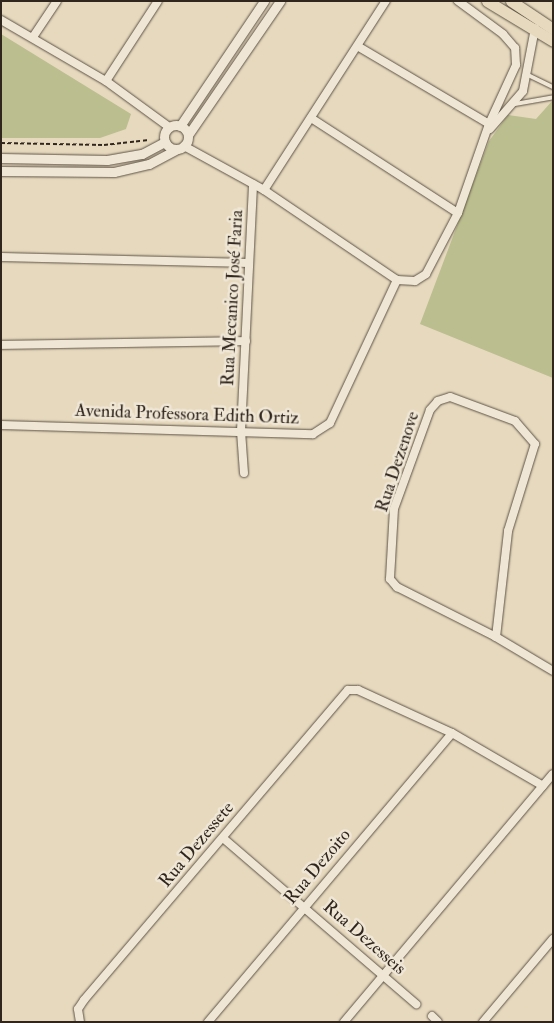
<!DOCTYPE html>
<html>
<head>
<meta charset="utf-8">
<style>
  body { margin:0 }
  #map { position:relative; width:554px; height:1023px; overflow:hidden; background:#e6d9be; font-family:"IM FELL Double Pica",serif }
  div>[style] { position:absolute }
  .green>* { inset:0; background:#bbbe8e }
  .path>* { height:2px; margin-top:-1px; transform-origin:0; background:repeating-linear-gradient(90deg,#31261e 0 4px,transparent 0 6.5px) }
  .roads { filter:drop-shadow(0 0 1px #5e5346) drop-shadow(0 0 1px #5e5346) }
  .service>* { height:4px; margin:-2px; padding:0 2px; transform-origin:2px; border-radius:2px; background:#efe6d5 }
  .minor>* { height:8px; margin:-4px; padding:0 4px; transform-origin:4px; border-radius:4px; background:#efe6d5 }
  .tertiary>* { height:9px; margin:-4.5px; padding:0 4.5px; transform-origin:4.5px; border-radius:4.5px; background:#efe6d5 }
  .tertiary>.ring { margin:-4.5px; padding:0; box-sizing:content-box; background:none; border:9px solid #efe6d5; border-radius:50% }
  .primary>* { height:11px; margin:-5.5px; padding:0 5.5px; transform-origin:5.5px; border-radius:5.5px; background:#e6d9be }
  span { translate:-50% -50%; white-space:nowrap; text-align:center; line-height:1.15; -webkit-text-stroke:5px #efe6d5; paint-order:stroke }
  .street-label { font-size:18px; color:#31261e }
  .frame { position:absolute; inset:0; border:2px solid #31261e; pointer-events:none }
</style>
</head>
<body>
<div id="map">
  <div class="green">
    <div style="clip-path:polygon(1px 34px,131px 114px,126px 129px,100px 138px,1px 138px)"></div>
    <div style="clip-path:polygon(553px 100px,553px 378px,420px 324px,489px 141px,508px 115px,536px 119px)"></div>
  </div>
  <div class="path">
    <div style="left:1px;top:143px;width:103px;rotate:1.1deg"></div>
    <div style="left:104px;top:145px;width:45px;rotate:-6.3deg"></div>
  </div>
  <div class="roads">
    <div class="service">
      <div style="left:528px;top:75px;width:28px;rotate:26deg"></div>
      <div style="left:515px;top:104px;width:39px;rotate:-10deg"></div>
    </div>
    <div class="minor">
      <div style="left:1px;top:20px;width:121px;rotate:30.2deg"></div>
      <div style="left:106px;top:81px;width:78px;rotate:36.1deg"></div>
      <div style="left:33px;top:37px;width:43px;rotate:-56.3deg"></div>
      <div style="left:359px;top:47px;width:151px;rotate:30.6deg"></div>
      <div style="left:106px;top:81px;width:95px;rotate:-57deg"></div>
      <div style="left:311px;top:118px;width:175px;rotate:32.9deg"></div>
      <div style="left:490px;top:129px;width:50px;rotate:-49deg"></div>
      <div style="left:523px;top:91px;width:64px;rotate:-79.2deg"></div>
      <div style="left:184px;top:146px;width:91px;rotate:28.8deg"></div>
      <div style="left:264px;top:190px;width:161px;rotate:34.1deg"></div>
      <div style="left:264px;top:190px;width:225px;rotate:-57.2deg"></div>
      <div style="left:1px;top:257px;width:248px;rotate:1.4deg"></div>
      <div style="left:397px;top:280px;width:18px;rotate:3deg"></div>
      <div style="left:415px;top:281px;width:13px;rotate:-32deg"></div>
      <div style="left:426px;top:274px;width:69px;rotate:-62.3deg"></div>
      <div style="left:458px;top:213px;width:94px;rotate:-70.8deg"></div>
      <div style="left:489px;top:124px;width:65px;rotate:-65.4deg"></div>
      <div style="left:516px;top:65px;width:17px;rotate:-93deg"></div>
      <div style="left:515px;top:48px;width:18px;rotate:-131deg"></div>
      <div style="left:503px;top:34px;width:56px;rotate:-143.7deg"></div>
      <div style="left:1px;top:345px;width:245px;rotate:-0.9deg"></div>
      <div style="left:1px;top:425px;width:312px;rotate:1.7deg"></div>
      <div style="left:313px;top:434px;width:20px;rotate:-33deg"></div>
      <div style="left:330px;top:423px;width:158px;rotate:-64.9deg"></div>
      <div style="left:244px;top:473px;width:42px;rotate:-94.1deg"></div>
      <div style="left:241px;top:431px;width:247px;rotate:-87.2deg"></div>
      <div style="left:496px;top:637px;width:107px;rotate:-83.5deg"></div>
      <div style="left:508px;top:531px;width:91px;rotate:-72.8deg"></div>
      <div style="left:535px;top:444px;width:30px;rotate:-131deg"></div>
      <div style="left:515px;top:421px;width:69px;rotate:-159.7deg"></div>
      <div style="left:450px;top:397px;width:13px;rotate:162deg"></div>
      <div style="left:438px;top:401px;width:12px;rotate:132deg"></div>
      <div style="left:430px;top:410px;width:105px;rotate:110deg"></div>
      <div style="left:394px;top:509px;width:70px;rotate:93.3deg"></div>
      <div style="left:390px;top:579px;width:11px;rotate:49deg"></div>
      <div style="left:397px;top:587px;width:111px;rotate:26.8deg"></div>
      <div style="left:496px;top:637px;width:66px;rotate:30.8deg"></div>
      <div style="left:223px;top:838px;width:255px;rotate:40.7deg"></div>
      <div style="left:432px;top:1016px;width:8px;rotate:45deg"></div>
      <div style="left:80px;top:1022px;width:13px;rotate:-99deg"></div>
      <div style="left:78px;top:1009px;width:11px;rotate:-56deg"></div>
      <div style="left:84px;top:1000px;width:407px;rotate:-49.6deg"></div>
      <div style="left:348px;top:690px;width:10px"></div>
      <div style="left:358px;top:690px;width:103px;rotate:24.6deg"></div>
      <div style="left:452px;top:733px;width:105px;rotate:30.2deg"></div>
      <div style="left:208px;top:1022px;width:378px;rotate:-49.8deg"></div>
      <div style="left:344px;top:1022px;width:324px;rotate:-49.9deg"></div>
      <div style="left:483px;top:1022px;width:109px;rotate:-49.9deg"></div>
    </div>
    <div class="tertiary">
      <div class="ring" style="left:164px;top:125px;width:15px;height:15px"></div>
      <div style="left:180px;top:126px;width:151px;rotate:-56.1deg"></div>
      <div style="left:188px;top:135px;width:163px;rotate:-55.5deg"></div>
      <div style="left:1px;top:158px;width:106px;rotate:1.1deg"></div>
      <div style="left:107px;top:160px;width:36px;rotate:-10deg"></div>
      <div style="left:142px;top:154px;width:26px;rotate:-28deg"></div>
      <div style="left:1px;top:171px;width:113px;rotate:0.5deg"></div>
      <div style="left:114px;top:172px;width:36px;rotate:-13deg"></div>
      <div style="left:149px;top:164px;width:32px;rotate:-28deg"></div>
    </div>
    <div class="primary">
      <div style="left:487px;top:1px;width:77px;rotate:31.2deg"></div>
      <div style="left:511px;top:1px;width:50px;rotate:33.7deg"></div>
    </div>
  </div>
  <div class="street-label">
    <span style="left:233px;top:298px;rotate:-87deg">Rua Mecanico José Faria</span>
    <span style="left:187px;top:415px;rotate:2deg">Avenida Professora Edith Ortiz</span>
    <span style="left:398px;top:462px;rotate:-72deg">Rua Dezenove</span>
    <span style="left:197px;top:845px;rotate:-50deg">Rua Dezessete</span>
    <span style="left:318px;top:867px;rotate:-50deg">Rua Dezoito</span>
    <span style="left:364px;top:938px;rotate:41deg">Rua Dezesseis</span>
  </div>
  <div class="frame"></div>
</div>
</body>
</html>
